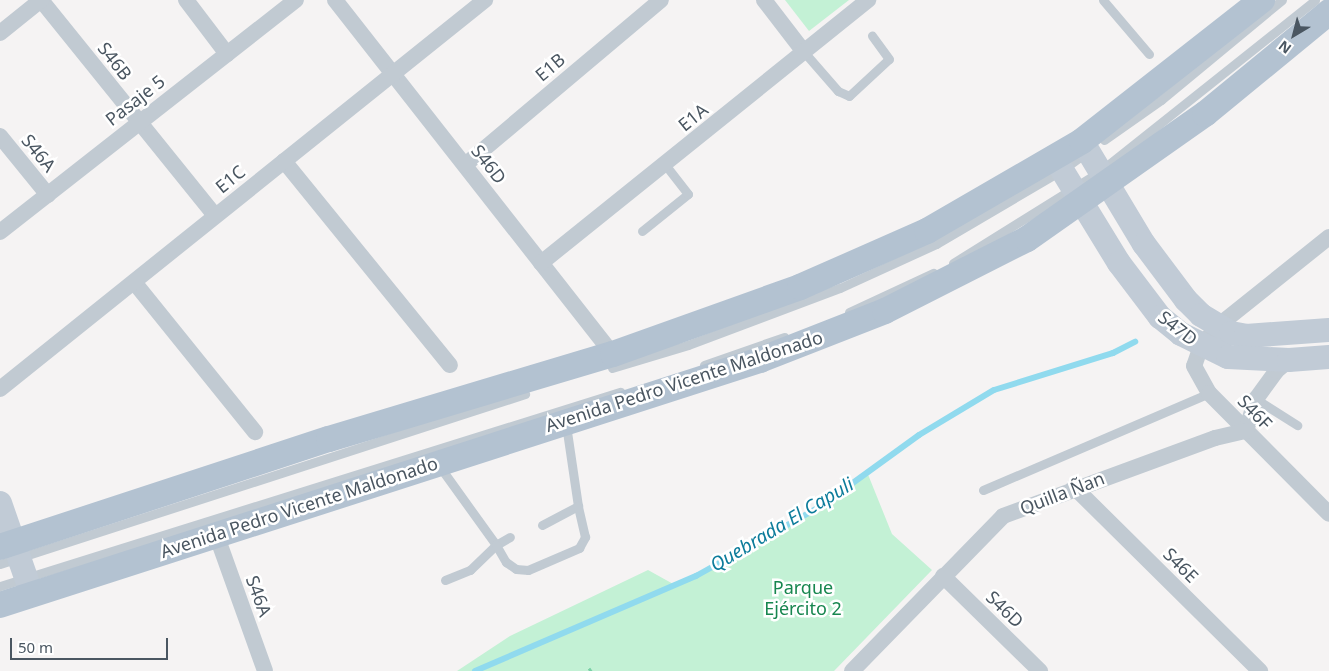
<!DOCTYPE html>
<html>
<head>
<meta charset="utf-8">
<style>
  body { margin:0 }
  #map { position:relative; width:1329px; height:671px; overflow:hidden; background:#f5f3f3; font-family:"Noto Sans",sans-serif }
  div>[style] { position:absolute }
  .green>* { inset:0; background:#c3f1d5 }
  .stream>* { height:6px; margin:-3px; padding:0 3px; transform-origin:3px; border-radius:3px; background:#90daee }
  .path>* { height:3px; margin-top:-1.5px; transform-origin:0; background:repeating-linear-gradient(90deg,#7ad0a6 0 4px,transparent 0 6.5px) }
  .lane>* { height:9px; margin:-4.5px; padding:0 4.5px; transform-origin:4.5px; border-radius:4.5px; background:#c1cad2 }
  .street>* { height:16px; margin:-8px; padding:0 8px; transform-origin:8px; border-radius:8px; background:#c1cad2 }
  .secondary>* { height:24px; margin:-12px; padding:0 12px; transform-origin:12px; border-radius:12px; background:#c1cbd6 }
  .primary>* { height:26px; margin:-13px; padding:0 13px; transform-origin:13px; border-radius:13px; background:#b3c2d1 }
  span { translate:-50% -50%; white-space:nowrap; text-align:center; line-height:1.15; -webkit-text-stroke:5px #fff; paint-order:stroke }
  .street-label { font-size:18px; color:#4a5661 }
  .park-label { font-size:18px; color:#17864f }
  .water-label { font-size:19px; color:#0c7c9b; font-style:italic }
  .north { position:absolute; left:1269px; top:10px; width:50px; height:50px; -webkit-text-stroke:4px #fff; paint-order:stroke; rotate:217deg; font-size:14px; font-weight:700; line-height:20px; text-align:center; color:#4a5661 }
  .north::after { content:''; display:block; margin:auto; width:18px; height:22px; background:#4a5661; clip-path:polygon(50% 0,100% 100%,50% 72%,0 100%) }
  .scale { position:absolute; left:10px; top:638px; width:158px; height:22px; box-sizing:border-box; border:2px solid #4a5661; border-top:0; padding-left:6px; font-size:15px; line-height:18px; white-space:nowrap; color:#4a5661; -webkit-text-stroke:4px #fff; paint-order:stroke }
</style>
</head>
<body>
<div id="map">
  <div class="green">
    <div style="clip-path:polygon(785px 0,849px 0,809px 31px)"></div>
    <div style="clip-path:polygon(867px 472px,892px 534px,932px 570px,834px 671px,457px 671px,510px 636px,648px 570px,675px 585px,821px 506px)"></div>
  </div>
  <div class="stream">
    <div style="left:475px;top:671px;width:241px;rotate:-23.3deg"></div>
    <div style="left:696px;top:576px;width:143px;rotate:-29.2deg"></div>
    <div style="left:821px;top:506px;width:121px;rotate:-35.9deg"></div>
    <div style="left:919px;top:435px;width:87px;rotate:-31deg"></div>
    <div style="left:994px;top:390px;width:125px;rotate:-17.3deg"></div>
    <div style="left:1113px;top:353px;width:25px;rotate:-27deg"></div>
  </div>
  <div class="path">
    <div style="left:589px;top:668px;width:4px;rotate:56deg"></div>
  </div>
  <div class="lane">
    <div style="left:1103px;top:0;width:71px;rotate:49.6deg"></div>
    <div style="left:804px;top:52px;width:52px;rotate:48.9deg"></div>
    <div style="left:838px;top:91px;width:12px;rotate:24deg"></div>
    <div style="left:849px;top:96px;width:54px;rotate:-42.8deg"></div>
    <div style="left:889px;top:59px;width:29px;rotate:-126deg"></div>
    <div style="left:1104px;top:140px;width:70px;rotate:-35.1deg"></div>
    <div style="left:1161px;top:100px;width:157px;rotate:-39.6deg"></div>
    <div style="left:642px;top:231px;width:59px;rotate:-38.8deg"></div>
    <div style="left:688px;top:194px;width:37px;rotate:-128deg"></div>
    <div style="left:953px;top:263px;width:172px;rotate:-31.9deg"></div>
    <div style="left:1099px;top:172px;width:276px;rotate:-38.5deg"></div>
    <div style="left:849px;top:312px;width:93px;rotate:-24.9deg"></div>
    <div style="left:704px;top:365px;width:85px;rotate:-19.3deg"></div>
    <div style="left:612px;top:368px;width:79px;rotate:-16.8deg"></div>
    <div style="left:688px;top:345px;width:162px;rotate:-20.6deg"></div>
    <div style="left:840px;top:288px;width:106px;rotate:-24.6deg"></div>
    <div style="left:936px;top:244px;width:146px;rotate:-30.4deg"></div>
    <div style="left:1062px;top:170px;width:31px;rotate:-36deg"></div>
    <div style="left:1256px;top:399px;width:49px;rotate:32.4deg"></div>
    <div style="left:440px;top:467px;width:96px;rotate:54.3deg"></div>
    <div style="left:496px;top:545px;width:16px;rotate:-30deg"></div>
    <div style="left:983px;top:490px;width:246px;rotate:-23.2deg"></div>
    <div style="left:542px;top:525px;width:41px;rotate:-27.8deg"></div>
    <div style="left:578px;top:506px;width:82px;rotate:-98.4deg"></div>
    <div style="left:0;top:564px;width:552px;rotate:-17.94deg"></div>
    <div style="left:445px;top:580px;width:27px;rotate:-22deg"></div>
    <div style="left:470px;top:570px;width:36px;rotate:-44deg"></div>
    <div style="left:496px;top:545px;width:20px;rotate:60deg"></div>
    <div style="left:506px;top:562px;width:12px;rotate:35deg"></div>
    <div style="left:516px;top:569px;width:12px;rotate:5deg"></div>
    <div style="left:528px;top:570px;width:56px;rotate:-23.3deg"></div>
    <div style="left:579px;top:548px;width:13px;rotate:-61deg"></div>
    <div style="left:585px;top:537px;width:32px;rotate:-103deg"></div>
    <div style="left:0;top:586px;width:650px;rotate:-17.38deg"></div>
  </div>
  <div class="street">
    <div style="left:41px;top:0;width:277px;rotate:51.1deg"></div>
    <div style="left:186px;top:0;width:68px;rotate:52.8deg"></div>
    <div style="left:335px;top:0;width:450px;rotate:51.9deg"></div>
    <div style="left:764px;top:0;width:66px;rotate:52.4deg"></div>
    <div style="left:0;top:33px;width:53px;rotate:-38.8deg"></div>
    <div style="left:0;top:136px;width:76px;rotate:50.9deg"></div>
    <div style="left:284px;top:161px;width:263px;rotate:50.9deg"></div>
    <div style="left:465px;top:165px;width:256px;rotate:-40.1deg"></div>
    <div style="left:0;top:232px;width:376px;rotate:-38.1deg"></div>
    <div style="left:1329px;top:237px;width:142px;rotate:141.3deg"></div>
    <div style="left:1218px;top:326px;width:26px;rotate:130deg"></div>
    <div style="left:1201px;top:346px;width:21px;rotate:109deg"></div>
    <div style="left:1194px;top:366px;width:31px;rotate:61deg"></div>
    <div style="left:1209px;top:393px;width:170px;rotate:45.2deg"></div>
    <div style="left:541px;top:263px;width:420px;rotate:-38.8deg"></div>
    <div style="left:134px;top:282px;width:193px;rotate:51.1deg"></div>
    <div style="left:0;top:389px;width:622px;rotate:-38.73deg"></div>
    <div style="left:1246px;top:431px;width:34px;rotate:-73deg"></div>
    <div style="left:1256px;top:399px;width:34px;rotate:-54deg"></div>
    <div style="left:1276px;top:371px;width:17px;rotate:-40deg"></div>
    <div style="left:1074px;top:487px;width:262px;rotate:44.7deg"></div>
    <div style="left:216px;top:534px;width:145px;rotate:70.3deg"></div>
    <div style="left:943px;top:576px;width:136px;rotate:44.4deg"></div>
    <div style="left:852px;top:671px;width:216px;rotate:-45.7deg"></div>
    <div style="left:1003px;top:516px;width:226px;rotate:-20.2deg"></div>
    <div style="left:1215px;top:438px;width:32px;rotate:-13deg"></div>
  </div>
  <div class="secondary">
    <div style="left:1082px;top:141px;width:120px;rotate:59deg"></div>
    <div style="left:1144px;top:244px;width:70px;rotate:53.1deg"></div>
    <div style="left:1186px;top:300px;width:21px;rotate:45deg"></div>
    <div style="left:1201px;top:315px;width:35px;rotate:31deg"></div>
    <div style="left:1231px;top:333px;width:15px;rotate:11deg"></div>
    <div style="left:1246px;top:336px;width:83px;rotate:-4.1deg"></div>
    <div style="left:1054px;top:157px;width:124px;rotate:58.5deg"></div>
    <div style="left:1119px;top:263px;width:68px;rotate:52.8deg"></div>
    <div style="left:1160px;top:317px;width:27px;rotate:39deg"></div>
    <div style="left:1181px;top:334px;width:52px;rotate:26.1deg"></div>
    <div style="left:1228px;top:357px;width:61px;rotate:2.8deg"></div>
    <div style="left:1289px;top:360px;width:40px;rotate:-4.3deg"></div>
    <div style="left:0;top:503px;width:97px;rotate:70.8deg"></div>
  </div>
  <div class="primary">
    <div style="left:0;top:547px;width:346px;rotate:-18.2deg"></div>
    <div style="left:329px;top:439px;width:296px;rotate:-16.7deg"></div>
    <div style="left:613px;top:354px;width:199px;rotate:-19.7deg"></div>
    <div style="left:800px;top:287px;width:139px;rotate:-23.8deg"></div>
    <div style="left:927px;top:231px;width:179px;rotate:-30.1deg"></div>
    <div style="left:1082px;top:141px;width:229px;rotate:-38.1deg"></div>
    <div style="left:0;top:605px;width:799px;rotate:-17.87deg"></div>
    <div style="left:760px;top:360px;width:134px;rotate:-21.4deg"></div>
    <div style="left:885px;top:311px;width:159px;rotate:-26.9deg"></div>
    <div style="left:1027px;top:239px;width:218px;rotate:-35.1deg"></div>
    <div style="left:1205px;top:114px;width:161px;rotate:-39.4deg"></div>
  </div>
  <div class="street-label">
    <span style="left:115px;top:61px;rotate:52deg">S46B</span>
    <span style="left:550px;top:67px;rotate:-40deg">E1B</span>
    <span style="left:135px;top:100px;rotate:-38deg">Pasaje 5</span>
    <span style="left:693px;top:117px;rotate:-39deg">E1A</span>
    <span style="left:39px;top:153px;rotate:51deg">S46A</span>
    <span style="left:489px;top:164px;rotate:52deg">S46D</span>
    <span style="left:230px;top:179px;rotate:-39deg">E1C</span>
    <span style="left:1178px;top:328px;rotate:38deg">S47D</span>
    <span style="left:684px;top:381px;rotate:-18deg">Avenida Pedro Vicente Maldonado</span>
    <span style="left:1255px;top:412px;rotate:46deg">S46F</span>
    <span style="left:1062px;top:493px;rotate:-21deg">Quilla Ñan</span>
    <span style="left:299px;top:507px;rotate:-18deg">Avenida Pedro Vicente Maldonado</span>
    <span style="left:1181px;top:565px;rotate:45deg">S46E</span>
    <span style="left:259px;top:596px;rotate:70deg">S46A</span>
    <span style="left:1005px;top:609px;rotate:44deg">S46D</span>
  </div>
  <div class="park-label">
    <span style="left:803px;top:598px">Parque<br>Ejército 2</span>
  </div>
  <div class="water-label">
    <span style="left:782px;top:525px;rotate:-31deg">Quebrada El Capuli</span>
  </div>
  <div class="north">N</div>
  <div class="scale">50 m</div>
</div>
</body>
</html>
